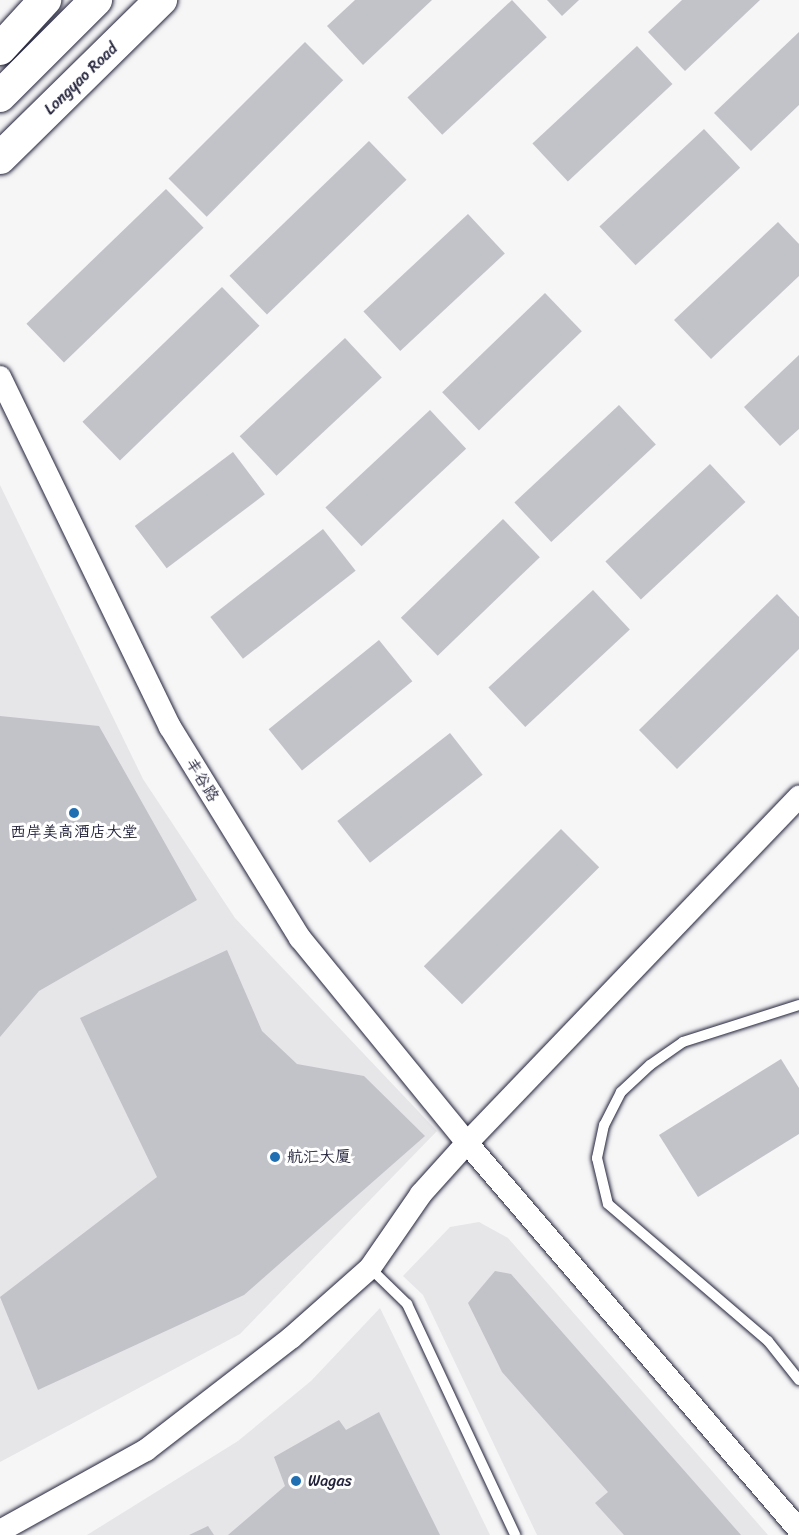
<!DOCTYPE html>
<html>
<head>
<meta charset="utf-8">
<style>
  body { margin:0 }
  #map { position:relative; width:799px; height:1535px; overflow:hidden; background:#f6f6f7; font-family:Sriracha,"LXGW WenKai TC",sans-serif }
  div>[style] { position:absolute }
  .built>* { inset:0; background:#e6e6e9 }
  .building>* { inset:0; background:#c2c2c9; transform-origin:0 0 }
  .roads { filter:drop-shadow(0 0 2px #22223b) drop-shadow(0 0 2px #22223b) }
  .service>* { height:10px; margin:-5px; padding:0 5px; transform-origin:5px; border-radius:5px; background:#fff }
  .minor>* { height:22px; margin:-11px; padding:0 11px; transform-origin:11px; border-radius:11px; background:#fff }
  .secondary>* { height:32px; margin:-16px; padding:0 16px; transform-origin:16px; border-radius:16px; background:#fff }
  .dots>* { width:16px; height:16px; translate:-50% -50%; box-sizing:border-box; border:3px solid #fff; border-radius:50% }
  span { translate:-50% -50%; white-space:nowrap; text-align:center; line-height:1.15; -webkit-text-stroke:6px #fff; paint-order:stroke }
  .street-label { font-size:16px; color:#22223b }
  .poi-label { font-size:16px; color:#22223b }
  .left { translate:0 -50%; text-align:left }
</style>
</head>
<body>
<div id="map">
  <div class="built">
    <div style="clip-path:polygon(0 485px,143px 779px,235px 918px,437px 1131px,240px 1334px,0 1462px)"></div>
    <div style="clip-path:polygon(479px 1222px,508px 1238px,768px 1535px,537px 1535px,423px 1295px,403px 1276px,450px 1227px)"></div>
    <div style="clip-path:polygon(380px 1308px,490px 1535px,87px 1535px,238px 1441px,311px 1381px)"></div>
  </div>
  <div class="building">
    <div style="clip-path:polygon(355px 0,432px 0,363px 65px,327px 26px)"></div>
    <div style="left:512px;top:0;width:51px;height:143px;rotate:47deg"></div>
    <div style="clip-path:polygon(547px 0,579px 0,562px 16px)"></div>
    <div style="clip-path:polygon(682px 0,760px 0,685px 71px,648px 32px)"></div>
    <div style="clip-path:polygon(799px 32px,799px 105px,751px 151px,714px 113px)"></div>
    <div style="left:305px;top:42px;width:54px;height:193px;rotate:45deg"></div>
    <div style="left:637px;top:46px;width:52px;height:143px;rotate:47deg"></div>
    <div style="left:704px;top:129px;width:53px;height:143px;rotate:47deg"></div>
    <div style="left:369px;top:141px;width:54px;height:194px;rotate:46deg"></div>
    <div style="left:166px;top:189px;width:54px;height:194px;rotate:46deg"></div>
    <div style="left:468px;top:214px;width:54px;height:143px;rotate:47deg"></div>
    <div style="clip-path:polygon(778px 222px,799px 244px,799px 276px,711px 359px,674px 320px)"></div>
    <div style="left:222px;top:287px;width:54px;height:194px;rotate:46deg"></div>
    <div style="left:545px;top:293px;width:53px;height:143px;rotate:46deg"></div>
    <div style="left:345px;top:338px;width:54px;height:144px;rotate:47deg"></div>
    <div style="clip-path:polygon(799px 355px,799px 429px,780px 446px,744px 407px)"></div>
    <div style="left:619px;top:405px;width:54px;height:143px;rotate:47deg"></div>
    <div style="left:430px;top:410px;width:53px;height:143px;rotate:47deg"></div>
    <div style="left:233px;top:452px;width:53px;height:123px;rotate:53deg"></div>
    <div style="left:710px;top:464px;width:52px;height:143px;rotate:47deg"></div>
    <div style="left:503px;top:519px;width:53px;height:142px;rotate:46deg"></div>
    <div style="left:323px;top:529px;width:53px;height:143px;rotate:52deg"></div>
    <div style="left:593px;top:590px;width:54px;height:143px;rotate:47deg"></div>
    <div style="clip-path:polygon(777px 594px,799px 617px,799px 649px,677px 769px,639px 730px)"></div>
    <div style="left:379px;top:640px;width:53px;height:142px;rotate:51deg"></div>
    <div style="clip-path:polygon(0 716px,99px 726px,197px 900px,39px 991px,0 1037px)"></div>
    <div style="left:450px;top:733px;width:53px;height:143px;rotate:52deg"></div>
    <div style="left:561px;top:829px;width:54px;height:194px;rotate:45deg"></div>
    <div style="clip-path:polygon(227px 950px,262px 1031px,297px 1064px,364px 1076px,425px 1136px,244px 1295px,38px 1390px,0 1297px,157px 1177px,80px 1018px)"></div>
    <div style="clip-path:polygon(781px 1059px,799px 1088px,799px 1134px,698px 1197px,659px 1135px)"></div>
    <div style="clip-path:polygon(495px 1271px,511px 1274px,741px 1535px,624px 1535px,595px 1503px,608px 1492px,502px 1372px,468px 1303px)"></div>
    <div style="clip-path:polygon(379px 1412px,440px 1535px,228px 1535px,285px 1486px,274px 1457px,339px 1420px,346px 1430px)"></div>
    <div style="clip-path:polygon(208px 1526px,214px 1535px,189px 1535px)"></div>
  </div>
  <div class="roads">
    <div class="service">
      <div style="left:799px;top:1005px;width:122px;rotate:162.3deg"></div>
      <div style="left:683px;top:1042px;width:40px;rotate:145.1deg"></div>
      <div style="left:650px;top:1065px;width:40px;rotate:137deg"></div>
      <div style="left:621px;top:1092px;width:37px;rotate:117deg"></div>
      <div style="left:604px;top:1125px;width:34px;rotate:102deg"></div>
      <div style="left:597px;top:1158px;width:47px;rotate:76.6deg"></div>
      <div style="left:608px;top:1204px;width:211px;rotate:40.6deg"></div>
      <div style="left:768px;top:1341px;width:50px;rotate:51.5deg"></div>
      <div style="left:370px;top:1268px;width:52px;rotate:44.2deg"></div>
      <div style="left:407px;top:1304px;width:255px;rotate:64.9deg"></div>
    </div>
    <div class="minor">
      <div style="left:0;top:377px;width:389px;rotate:64.1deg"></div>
      <div style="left:170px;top:727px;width:248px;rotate:58.4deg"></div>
      <div style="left:300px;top:938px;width:264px;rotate:50.8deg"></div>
      <div style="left:467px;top:1143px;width:510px;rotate:49.37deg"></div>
      <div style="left:0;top:1531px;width:167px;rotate:-29deg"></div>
      <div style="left:146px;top:1450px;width:183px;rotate:-37.7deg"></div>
      <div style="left:291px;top:1338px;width:106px;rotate:-41.5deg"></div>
      <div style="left:370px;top:1268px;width:90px;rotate:-55.4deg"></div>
      <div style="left:421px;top:1194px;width:69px;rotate:-48deg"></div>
      <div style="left:467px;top:1143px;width:480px;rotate:-46.2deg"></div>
    </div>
    <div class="secondary">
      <div style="left:0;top:49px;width:67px;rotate:-47.4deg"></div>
      <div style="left:0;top:96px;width:136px;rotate:-45deg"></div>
      <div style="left:0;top:158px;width:226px;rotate:-44.5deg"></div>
    </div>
  </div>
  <div class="dots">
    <div style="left:74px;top:813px;background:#1f6fb2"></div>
    <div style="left:275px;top:1157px;background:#1f6fb2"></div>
    <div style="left:296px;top:1481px;background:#1f6fb2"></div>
  </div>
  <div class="street-label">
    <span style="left:81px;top:79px;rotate:-44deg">Longyao Road</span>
    <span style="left:202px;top:780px;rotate:58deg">丰谷路</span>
  </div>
  <div class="poi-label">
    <span style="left:74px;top:832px">西岸美高酒店大堂</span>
    <span class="left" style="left:287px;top:1157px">航汇大厦</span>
    <span class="left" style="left:308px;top:1481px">Wagas</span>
  </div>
</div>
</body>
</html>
